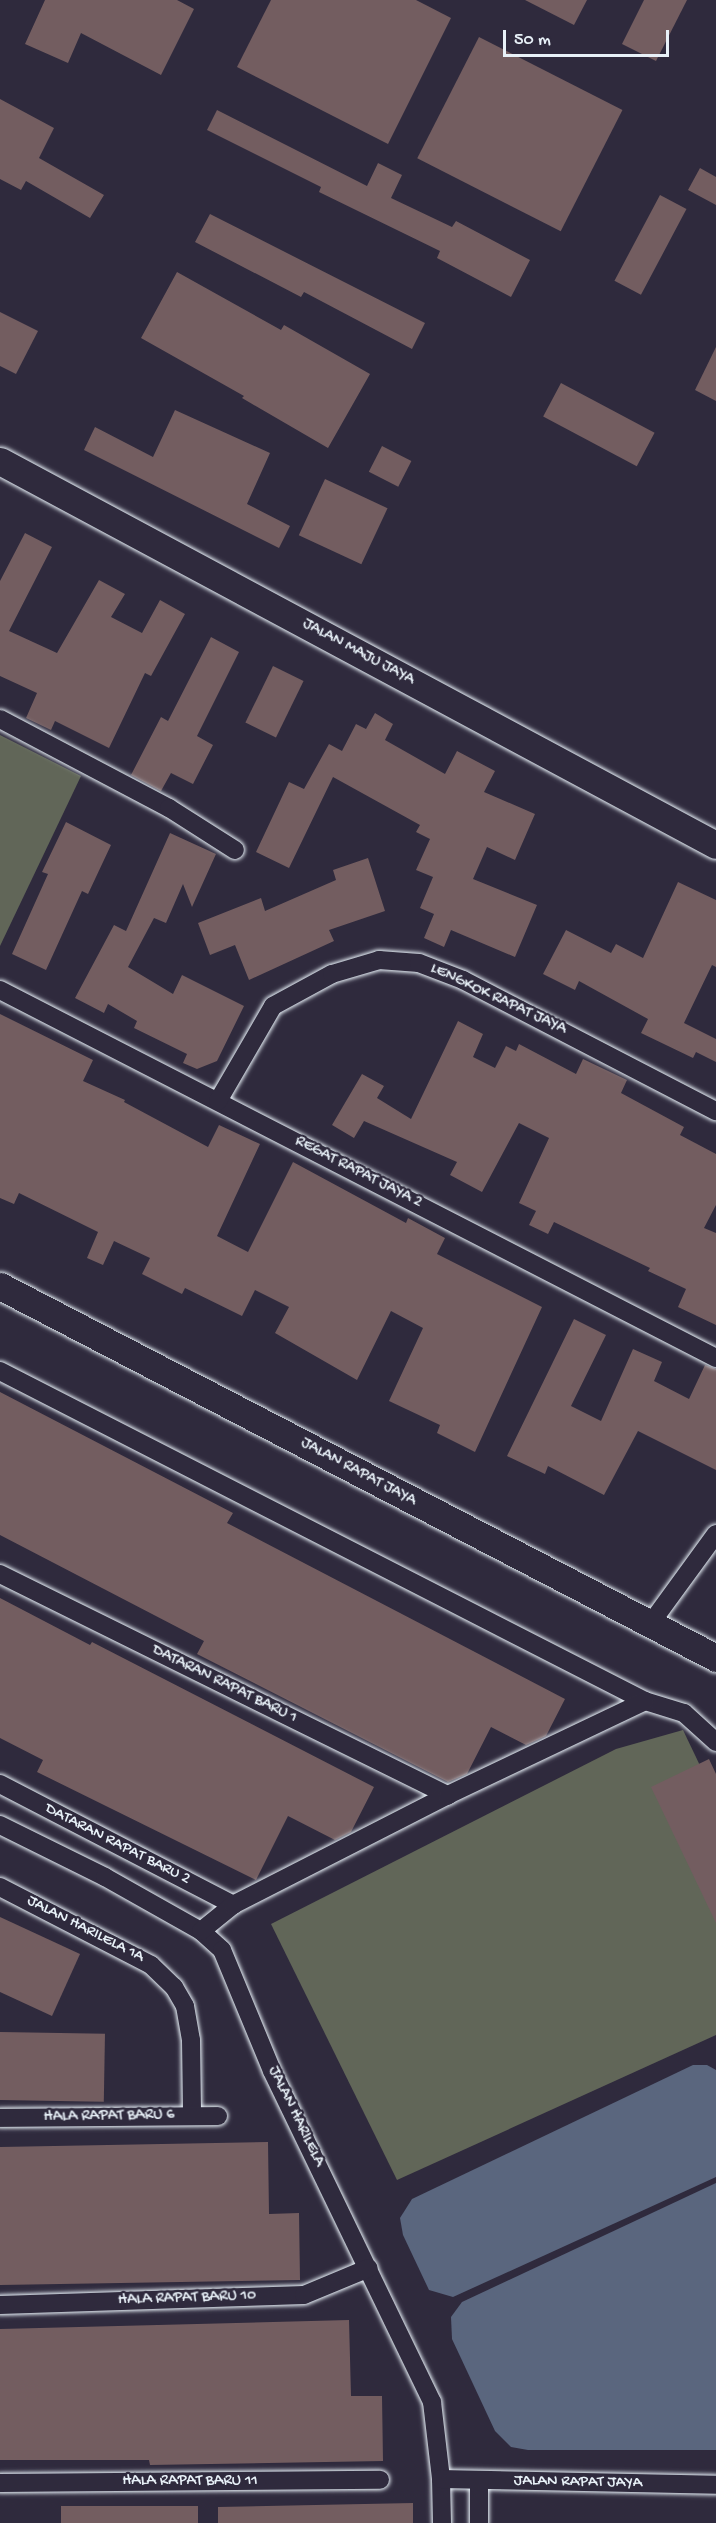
<!DOCTYPE html>
<html>
<head>
<meta charset="utf-8">
<style>
  body { margin:0 }
  #map { position:relative; width:716px; height:2523px; overflow:hidden; background:#2f2a3d; font-family:"Gochi Hand",sans-serif }
  div>[style] { position:absolute }
  .green>* { inset:0; background:#616658 }
  .water>* { inset:0; background:#5a667e }
  .building>* { inset:0; background:#735d60; transform-origin:0 0 }
  .roads { filter:drop-shadow(0 0 2px #e8f1f8) drop-shadow(0 0 2px #e8f1f8) }
  .street>* { height:18px; margin:-9px; padding:0 9px; transform-origin:9px; border-radius:9px; background:#2f2a3d }
  .secondary>* { height:27px; margin:-13.5px; padding:0 13.5px; transform-origin:13.5px; border-radius:13.5px; background:#2f2a3d }
  span { translate:-50% -50%; white-space:nowrap; text-align:center; line-height:1.15; -webkit-text-stroke:4.5px #2f2a3d; paint-order:stroke }
  .street-label { font-size:16px; color:#e8f1f8 }
  .scale { position:absolute; left:503px; top:30px; width:166px; height:27px; box-sizing:border-box; border:3px solid #e8f1f8; border-top:0; padding-left:8px; font-size:18px; line-height:21px; white-space:nowrap; color:#e8f1f8; -webkit-text-stroke:4px #2f2a3d; paint-order:stroke }
</style>
</head>
<body>
<div id="map">
  <div class="green">
    <div style="clip-path:polygon(0 735px,81px 776px,0 946px)"></div>
    <div style="clip-path:polygon(683px 1730px,716px 1799px,716px 2035px,397px 2180px,271px 1924px,616px 1749px)"></div>
  </div>
  <div class="water">
    <div style="clip-path:polygon(693px 2065px,707px 2065px,716px 2070px,716px 2177px,453px 2297px,429px 2290px,403px 2235px,400px 2218px,412px 2199px)"></div>
    <div style="clip-path:polygon(716px 2183px,716px 2450px,528px 2450px,511px 2447px,495px 2431px,452px 2339px,451px 2317px,462px 2302px)"></div>
  </div>
  <div class="building">
    <div style="clip-path:polygon(45px 0,177px 0,194px 9px,161px 75px,81px 33px,68px 63px,25px 44px)"></div>
    <div style="clip-path:polygon(271px 0,416px 0,451px 18px,388px 144px,237px 67px)"></div>
    <div style="clip-path:polygon(525px 0,587px 0,574px 25px)"></div>
    <div style="clip-path:polygon(644px 0,687px 0,656px 61px,622px 44px)"></div>
    <div style="left:479px;top:37px;width:161px;height:136px;rotate:27deg"></div>
    <div style="clip-path:polygon(0 99px,54px 128px,39px 158px,104px 195px,90px 218px,26px 181px,21px 190px,0 179px)"></div>
    <div style="clip-path:polygon(217px 110px,367px 186px,378px 163px,402px 175px,391px 198px,452px 227px,456px 221px,530px 260px,511px 297px,437px 258px,440px 251px,319px 192px,321px 187px,207px 130px)"></div>
    <div style="clip-path:polygon(700px 168px,716px 177px,716px 205px,688px 190px)"></div>
    <div style="left:660px;top:195px;width:30px;height:97px;rotate:28deg"></div>
    <div style="clip-path:polygon(210px 214px,425px 323px,412px 349px,304px 292px,301px 297px,195px 242px)"></div>
    <div style="clip-path:polygon(177px 272px,281px 330px,284px 325px,370px 374px,328px 448px,242px 398px,244px 396px,141px 338px)"></div>
    <div style="clip-path:polygon(0 312px,38px 331px,16px 374px,0 366px)"></div>
    <div style="clip-path:polygon(716px 347px,716px 401px,695px 390px)"></div>
    <div style="left:561px;top:383px;width:106px;height:38px;rotate:28deg"></div>
    <div style="clip-path:polygon(175px 410px,270px 453px,247px 504px,290px 526px,279px 548px,84px 450px,95px 427px,153px 457px)"></div>
    <div style="left:382px;top:446px;width:33px;height:29px;rotate:27deg"></div>
    <div style="left:325px;top:479px;width:69px;height:62px;rotate:25deg"></div>
    <div style="clip-path:polygon(25px 533px,52px 547px,9px 631px,57px 653px,99px 580px,125px 594px,111px 617px,142px 633px,160px 600px,185px 614px,151px 676px,145px 673px,109px 748px,55px 721px,51px 730px,26px 718px,37px 693px,0 676px,0 581px)"></div>
    <div style="clip-path:polygon(211px 637px,239px 652px,197px 736px,213px 745px,193px 784px,171px 773px,161px 791px,131px 775px,161px 717px,168px 721px)"></div>
    <div style="left:273px;top:666px;width:34px;height:63px;rotate:26deg"></div>
    <div style="clip-path:polygon(375px 713px,393px 724px,385px 740px,445px 774px,457px 751px,495px 771px,484px 792px,535px 814px,515px 860px,487px 847px,473px 879px,537px 905px,515px 957px,451px 930px,444px 947px,424px 938px,434px 914px,420px 908px,433px 877px,416px 870px,430px 839px,416px 832px,420px 825px,333px 777px,289px 868px,256px 852px,289px 782px,304px 789px,329px 744px,342px 751px,356px 724px,366px 729px)"></div>
    <div style="clip-path:polygon(66px 822px,111px 845px,88px 894px,82px 891px,46px 970px,12px 954px,48px 874px,42px 872px)"></div>
    <div style="clip-path:polygon(170px 833px,216px 854px,192px 907px,183px 884px,166px 923px,154px 918px,128px 967px,173px 994px,182px 975px,244px 1006px,217px 1061px,197px 1069px,183px 1063px,187px 1054px,134px 1028px,137px 1021px,108px 1004px,104px 1013px,75px 998px,114px 925px,126px 931px)"></div>
    <div style="clip-path:polygon(368px 858px,385px 911px,329px 930px,334px 941px,249px 980px,235px 945px,210px 955px,198px 923px,261px 898px,265px 911px,336px 880px,333px 870px)"></div>
    <div style="clip-path:polygon(678px 882px,716px 900px,716px 967px,712px 965px,684px 1023px,716px 1039px,716px 1062px,696px 1052px,693px 1058px,641px 1033px,648px 1019px,579px 981px,575px 990px,543px 974px,566px 930px,611px 953px,616px 944px,643px 958px)"></div>
    <div style="clip-path:polygon(0 1014px,93px 1060px,83px 1081px,125px 1100px,124px 1102px,208px 1147px,219px 1125px,260px 1144px,217px 1236px,248px 1252px,293px 1162px,406px 1223px,408px 1218px,445px 1238px,437px 1254px,542px 1307px,475px 1452px,437px 1433px,440px 1425px,389px 1401px,423px 1328px,391px 1311px,357px 1380px,275px 1333px,289px 1307px,255px 1290px,242px 1316px,185px 1288px,182px 1294px,142px 1274px,150px 1258px,114px 1241px,103px 1265px,87px 1258px,98px 1232px,19px 1193px,14px 1204px,0 1198px)"></div>
    <div style="clip-path:polygon(458px 1021px,483px 1034px,473px 1057px,495px 1068px,506px 1046px,516px 1051px,519px 1044px,576px 1074px,583px 1059px,627px 1080px,621px 1093px,684px 1127px,680px 1135px,716px 1154px,716px 1205px,704px 1228px,716px 1233px,716px 1325px,678px 1307px,686px 1289px,648px 1271px,650px 1268px,554px 1222px,548px 1234px,529px 1225px,536px 1211px,519px 1203px,549px 1138px,519px 1123px,482px 1192px,450px 1175px,457px 1162px,364px 1121px,354px 1138px,332px 1125px,362px 1074px,384px 1086px,377px 1098px,411px 1119px)"></div>
    <div style="clip-path:polygon(574px 1319px,606px 1335px,571px 1406px,601px 1421px,633px 1349px,662px 1362px,654px 1381px,689px 1399px,705px 1365px,716px 1369px,716px 1470px,638px 1431px,604px 1495px,548px 1466px,545px 1474px,507px 1456px)"></div>
    <div style="clip-path:polygon(0 1392px,233px 1513px,227px 1523px,565px 1699px,546px 1736px,526px 1745px,491px 1727px,467px 1774px,448px 1782px,197px 1654px,204px 1641px,0 1535px)"></div>
    <div style="clip-path:polygon(0 1598px,90px 1645px,92px 1642px,374px 1787px,351px 1832px,335px 1840px,288px 1816px,256px 1880px,37px 1772px,43px 1760px,0 1738px)"></div>
    <div style="clip-path:polygon(709px 1759px,716px 1774px,716px 1923px,651px 1787px)"></div>
    <div style="clip-path:polygon(0 1917px,80px 1954px,52px 2016px,0 1992px)"></div>
    <div style="left:0;top:2032px;width:105px;height:68px;rotate:1deg"></div>
    <div style="clip-path:polygon(268px 2142px,269px 2214px,299px 2213px,300px 2280px,0 2285px,0 2147px)"></div>
    <div style="clip-path:polygon(349px 2320px,351px 2396px,382px 2396px,383px 2461px,150px 2465px,149px 2460px,0 2460px,0 2329px)"></div>
    <div style="clip-path:polygon(413px 2503px,413px 2523px,218px 2523px,218px 2507px)"></div>
    <div style="left:198px;top:2506px;width:17px;height:137px;rotate:90deg"></div>
  </div>
  <div class="roads">
    <div class="street">
      <div style="left:0;top:719px;width:191px;rotate:27.8deg"></div>
      <div style="left:169px;top:808px;width:78px;rotate:32.5deg"></div>
      <div style="left:0;top:990px;width:805px;rotate:27.2deg"></div>
      <div style="left:218px;top:1101px;width:110px;rotate:-59.9deg"></div>
      <div style="left:273px;top:1006px;width:67px;rotate:-28.5deg"></div>
      <div style="left:332px;top:974px;width:49px;rotate:-16.6deg"></div>
      <div style="left:379px;top:960px;width:40px;rotate:4.3deg"></div>
      <div style="left:419px;top:963px;width:47px;rotate:21.1deg"></div>
      <div style="left:463px;top:980px;width:285px;rotate:27.4deg"></div>
      <div style="left:0;top:1371px;width:725px;rotate:27.1deg"></div>
      <div style="left:645px;top:1701px;width:41px;rotate:17.1deg"></div>
      <div style="left:684px;top:1713px;width:43px;rotate:42.2deg"></div>
      <div style="left:0;top:1574px;width:500px;rotate:26.3deg"></div>
      <div style="left:651px;top:1623px;width:110px;rotate:-53.9deg"></div>
      <div style="left:0;top:1784px;width:263px;rotate:27.4deg"></div>
      <div style="left:0;top:1825px;width:117px;rotate:26.3deg"></div>
      <div style="left:105px;top:1877px;width:110px;rotate:29.4deg"></div>
      <div style="left:201px;top:1931px;width:28px;rotate:42deg"></div>
      <div style="left:222px;top:1950px;width:131px;rotate:67.5deg"></div>
      <div style="left:272px;top:2071px;width:368px;rotate:64.2deg"></div>
      <div style="left:432px;top:2402px;width:78px;rotate:83.3deg"></div>
      <div style="left:441px;top:2479px;width:44px;rotate:88.7deg"></div>
      <div style="left:0;top:1887px;width:170px;rotate:27.3deg"></div>
      <div style="left:151px;top:1965px;width:32px;rotate:44deg"></div>
      <div style="left:174px;top:1987px;width:22px;rotate:60deg"></div>
      <div style="left:185px;top:2006px;width:35px;rotate:80deg"></div>
      <div style="left:191px;top:2040px;width:76px;rotate:89.2deg"></div>
      <div style="left:201px;top:1931px;width:41px;rotate:-39.1deg"></div>
      <div style="left:233px;top:1905px;width:242px;rotate:-27.1deg"></div>
      <div style="left:448px;top:1795px;width:218px;rotate:-25.5deg"></div>
      <div style="left:0;top:2118px;width:218px;rotate:-0.5deg"></div>
      <div style="left:0;top:2305px;width:304px;rotate:-1.9deg"></div>
      <div style="left:304px;top:2295px;width:70px;rotate:-22.6deg"></div>
      <div style="left:441px;top:2479px;width:275px;rotate:1.2deg"></div>
      <div style="left:479px;top:2481px;width:42px;rotate:90deg"></div>
      <div style="left:0;top:2483px;width:380px;rotate:-0.5deg"></div>
    </div>
    <div class="secondary">
      <div style="left:0;top:461px;width:812px;rotate:28.21deg"></div>
      <div style="left:0;top:1286px;width:807px;rotate:27.45deg"></div>
    </div>
  </div>
  <div class="street-label">
    <span style="left:358px;top:653px;rotate:28deg">JALAN MAJU JAYA</span>
    <span style="left:498px;top:1000px;rotate:25deg">LENGKOK RAPAT JAYA</span>
    <span style="left:358px;top:1173px;rotate:27deg">REGAT RAPAT JAYA 2</span>
    <span style="left:358px;top:1473px;rotate:28deg">JALAN RAPAT JAYA</span>
    <span style="left:224px;top:1685px;rotate:26deg">DATARAN RAPAT BARU 1</span>
    <span style="left:117px;top:1845px;rotate:27deg">DATARAN RAPAT BARU 2</span>
    <span style="left:85px;top:1930px;rotate:27deg">JALAN HARILELA 1A</span>
    <span style="left:109px;top:2117px;rotate:-1deg">HALA RAPAT BARU 6</span>
    <span style="left:295px;top:2117px;rotate:64deg">JALAN HARILELA</span>
    <span style="left:187px;top:2299px;rotate:-2deg">HALA RAPAT BARU 10</span>
    <span style="left:190px;top:2482px">HALA RAPAT BARU 11</span>
    <span style="left:578px;top:2483px;rotate:1deg">JALAN RAPAT JAYA</span>
  </div>
  <div class="scale">50 m</div>
</div>
</body>
</html>
